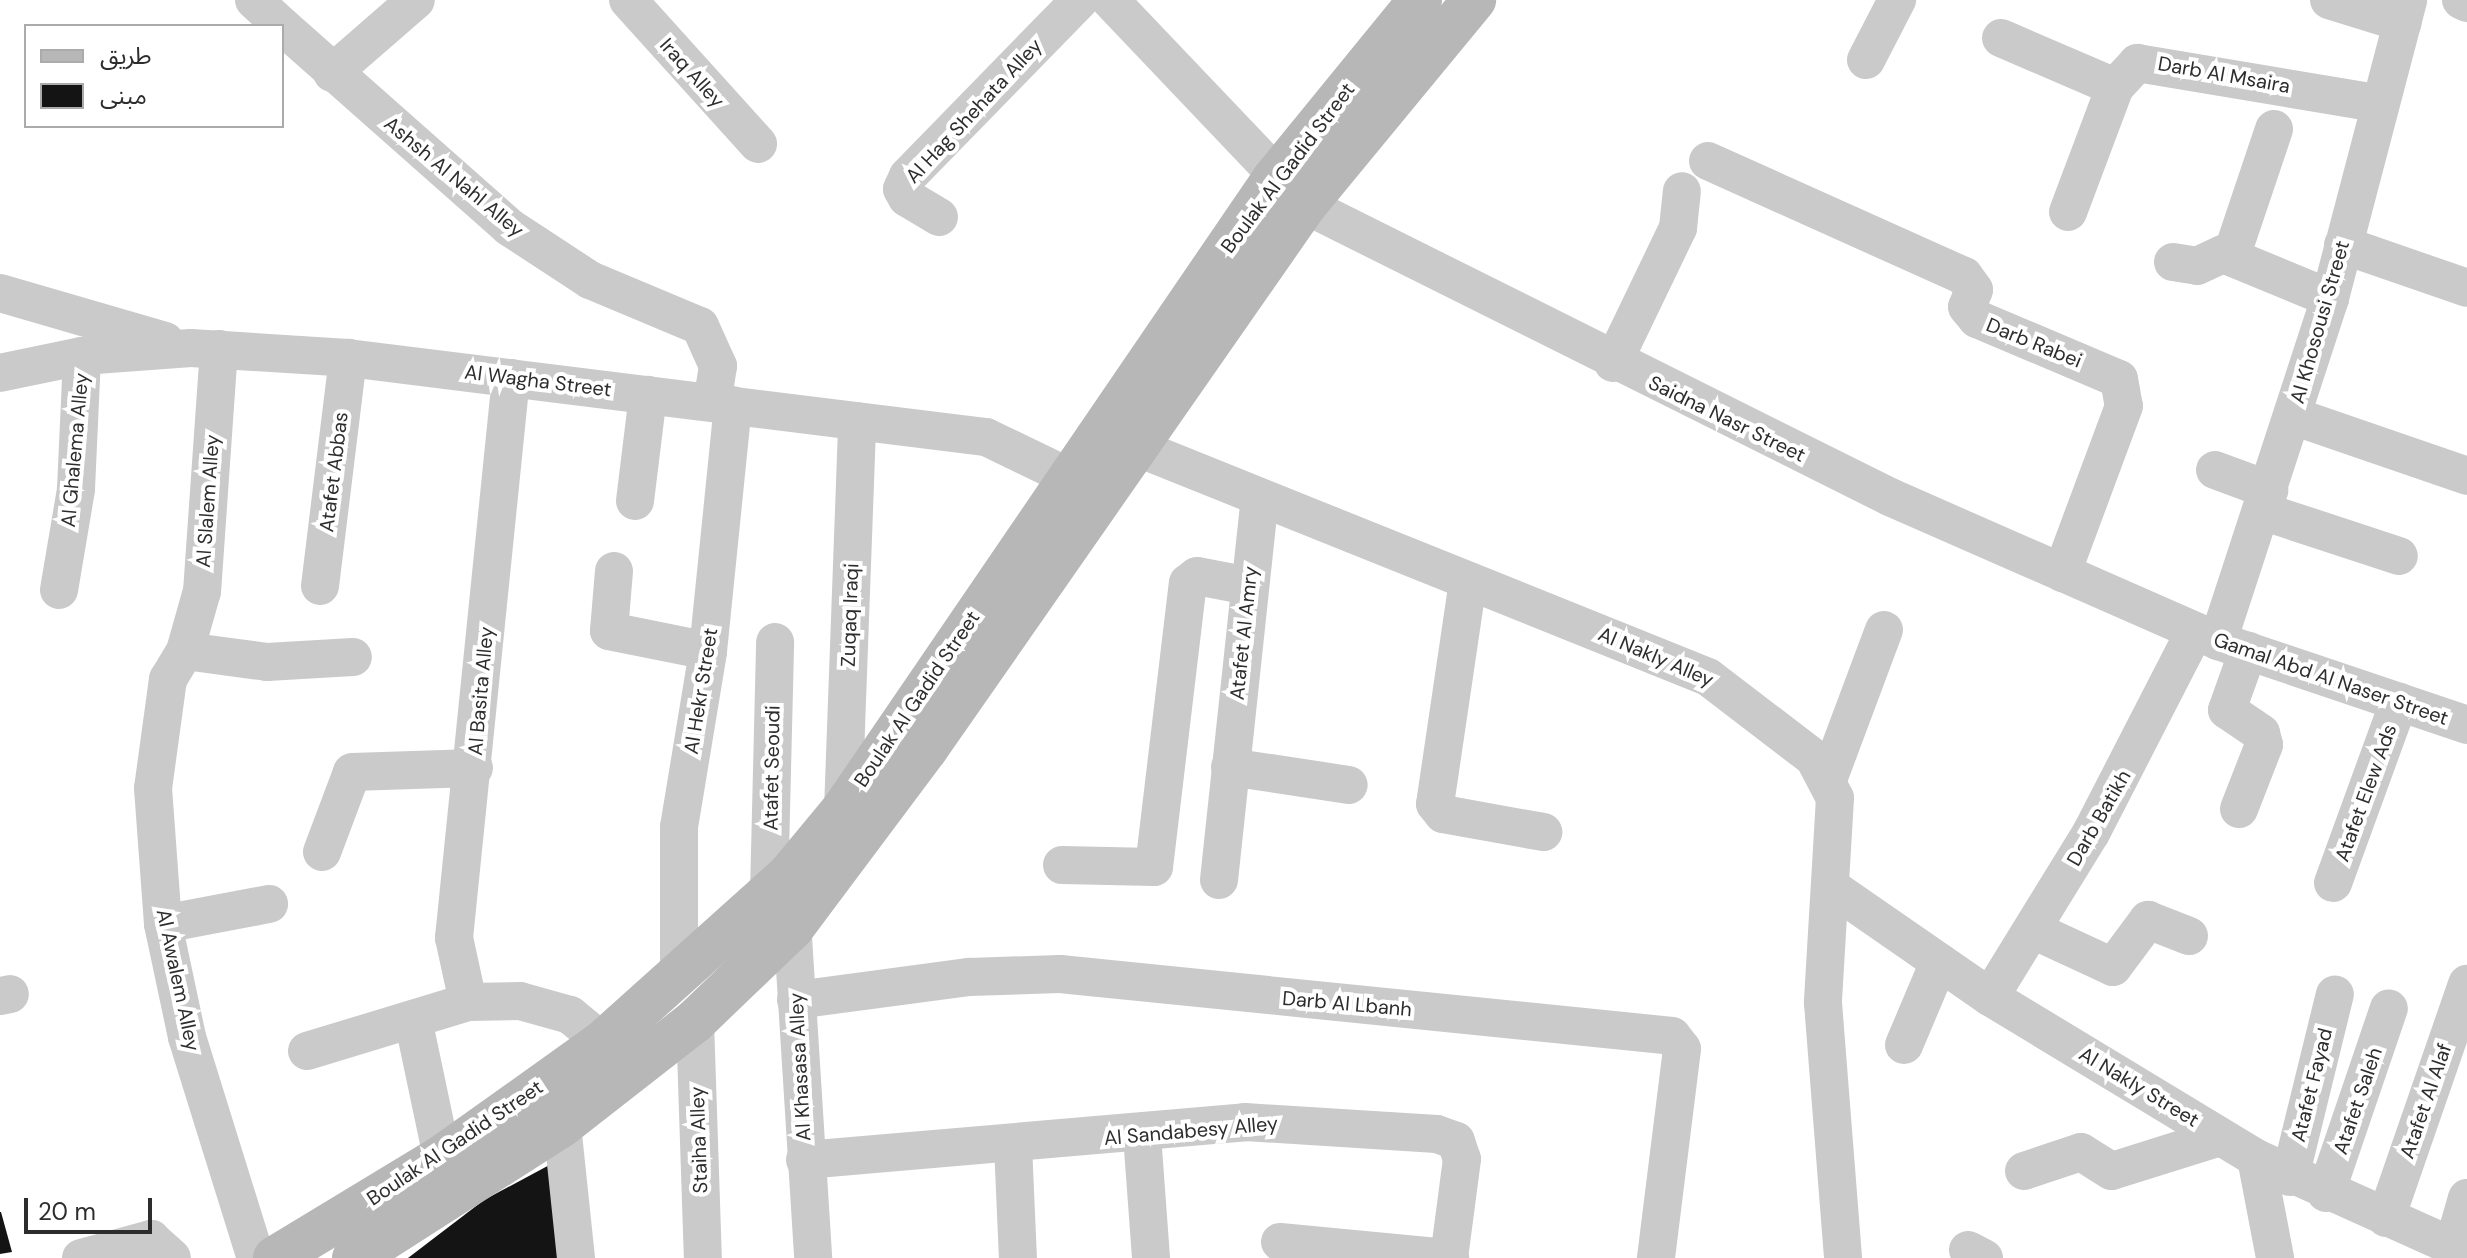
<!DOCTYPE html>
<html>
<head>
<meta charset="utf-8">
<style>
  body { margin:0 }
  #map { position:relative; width:2467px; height:1258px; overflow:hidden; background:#fff; font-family:"DM Sans","Noto Sans Arabic",sans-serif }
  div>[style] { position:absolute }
  .building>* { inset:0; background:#141414 }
  .street>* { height:38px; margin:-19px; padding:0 19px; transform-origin:19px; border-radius:19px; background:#cacaca }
  .secondary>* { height:44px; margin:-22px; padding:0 22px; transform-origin:22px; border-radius:22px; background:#b7b7b7 }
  span { translate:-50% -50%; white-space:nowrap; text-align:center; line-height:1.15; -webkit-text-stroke:8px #fff; paint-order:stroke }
  .street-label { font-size:20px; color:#2d2d2d }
  .legend { position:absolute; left:24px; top:24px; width:260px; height:104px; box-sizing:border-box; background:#fff; border:2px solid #ababab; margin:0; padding:10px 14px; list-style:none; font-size:24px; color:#2d2d2d }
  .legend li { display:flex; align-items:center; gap:16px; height:40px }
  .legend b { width:40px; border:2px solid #ababab }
  .scale { position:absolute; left:24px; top:1198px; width:128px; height:36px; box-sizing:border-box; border:4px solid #2d2d2d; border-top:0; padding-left:10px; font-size:24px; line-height:28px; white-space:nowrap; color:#2d2d2d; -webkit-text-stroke:6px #fff; paint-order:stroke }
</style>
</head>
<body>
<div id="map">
  <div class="building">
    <div style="clip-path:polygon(555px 1162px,560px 1258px,408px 1258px,484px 1200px)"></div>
    <div style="clip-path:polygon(0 1212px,1px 1212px,12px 1252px,0 1254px)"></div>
  </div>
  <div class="street">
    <div style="left:254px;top:0;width:38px;rotate:43deg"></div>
    <div style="left:628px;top:0;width:194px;rotate:47.9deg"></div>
    <div style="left:1110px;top:0;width:283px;rotate:46.4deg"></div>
    <div style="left:1305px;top:205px;width:654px;rotate:26.53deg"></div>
    <div style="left:1890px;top:497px;width:358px;rotate:23.7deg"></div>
    <div style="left:2218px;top:641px;width:263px;rotate:18.6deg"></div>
    <div style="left:2329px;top:0;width:77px;rotate:17.3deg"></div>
    <div style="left:2461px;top:0;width:7px;rotate:27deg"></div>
    <div style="left:282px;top:26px;width:303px;rotate:41.5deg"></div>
    <div style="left:509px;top:227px;width:97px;rotate:33.2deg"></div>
    <div style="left:590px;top:280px;width:119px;rotate:22.7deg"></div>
    <div style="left:700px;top:326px;width:44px;rotate:65.8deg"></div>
    <div style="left:718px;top:366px;width:37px;rotate:99deg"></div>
    <div style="left:2001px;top:38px;width:124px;rotate:23.3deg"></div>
    <div style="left:1866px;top:60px;width:68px;rotate:-62.7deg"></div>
    <div style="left:332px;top:73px;width:111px;rotate:-41deg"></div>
    <div style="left:1708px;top:161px;width:281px;rotate:24.2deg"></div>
    <div style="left:1964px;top:276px;width:17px;rotate:54deg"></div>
    <div style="left:1974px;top:290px;width:18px;rotate:112deg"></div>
    <div style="left:1967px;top:307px;width:16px;rotate:50deg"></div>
    <div style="left:1977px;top:319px;width:154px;rotate:22.9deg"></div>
    <div style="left:2119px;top:379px;width:27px;rotate:80deg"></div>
    <div style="left:2124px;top:406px;width:178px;rotate:110.4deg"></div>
    <div style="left:2068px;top:212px;width:134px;rotate:-69.4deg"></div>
    <div style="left:2115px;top:87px;width:33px;rotate:-47deg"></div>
    <div style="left:2137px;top:63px;width:247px;rotate:9.5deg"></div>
    <div style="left:939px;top:217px;width:37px;rotate:-149deg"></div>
    <div style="left:907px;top:198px;width:10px;rotate:-119deg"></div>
    <div style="left:902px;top:189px;width:14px;rotate:-65deg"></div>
    <div style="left:908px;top:176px;width:246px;rotate:-45.7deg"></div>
    <div style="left:2343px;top:245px;width:131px;rotate:19.1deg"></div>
    <div style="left:2231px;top:257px;width:135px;rotate:-71.4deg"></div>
    <div style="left:2173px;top:262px;width:24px;rotate:9deg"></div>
    <div style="left:2197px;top:266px;width:29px;rotate:-25deg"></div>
    <div style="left:2223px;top:254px;width:116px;rotate:22.4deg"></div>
    <div style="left:0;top:293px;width:172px;rotate:16.2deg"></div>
    <div style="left:219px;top:349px;width:243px;rotate:94deg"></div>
    <div style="left:202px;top:591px;width:62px;rotate:105.8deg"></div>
    <div style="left:185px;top:651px;width:33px;rotate:121deg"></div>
    <div style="left:168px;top:679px;width:110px;rotate:97.8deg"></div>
    <div style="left:153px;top:788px;width:136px;rotate:85.8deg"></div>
    <div style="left:163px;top:924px;width:116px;rotate:78deg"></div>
    <div style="left:187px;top:1037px;width:232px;rotate:72.7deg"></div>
    <div style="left:1613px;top:363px;width:150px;rotate:-64.3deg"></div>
    <div style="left:1678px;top:228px;width:37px;rotate:-84deg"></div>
    <div style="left:0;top:373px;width:84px;rotate:-11.7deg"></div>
    <div style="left:82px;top:356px;width:109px;rotate:-4.2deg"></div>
    <div style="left:191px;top:348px;width:157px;rotate:3.6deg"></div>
    <div style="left:348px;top:358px;width:643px;rotate:7.06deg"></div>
    <div style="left:986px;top:437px;width:90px;rotate:25.7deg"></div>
    <div style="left:2293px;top:416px;width:184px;rotate:19deg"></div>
    <div style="left:1111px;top:437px;width:643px;rotate:21.9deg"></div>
    <div style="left:1708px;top:677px;width:133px;rotate:37.4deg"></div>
    <div style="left:1814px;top:758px;width:45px;rotate:62.3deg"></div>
    <div style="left:1835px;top:798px;width:205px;rotate:93.4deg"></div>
    <div style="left:1823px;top:1003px;width:256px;rotate:85.5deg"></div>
    <div style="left:2215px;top:470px;width:58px;rotate:20.3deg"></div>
    <div style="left:635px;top:501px;width:107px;rotate:-83deg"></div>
    <div style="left:2262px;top:511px;width:144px;rotate:18.2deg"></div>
    <div style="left:614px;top:571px;width:60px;rotate:94.8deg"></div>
    <div style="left:609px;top:631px;width:101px;rotate:11.4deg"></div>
    <div style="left:1468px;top:581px;width:225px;rotate:98.4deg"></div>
    <div style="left:1435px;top:804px;width:13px;rotate:51deg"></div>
    <div style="left:1443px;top:814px;width:102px;rotate:10.2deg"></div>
    <div style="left:320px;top:586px;width:230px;rotate:-83deg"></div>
    <div style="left:59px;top:590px;width:102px;rotate:-80.4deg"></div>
    <div style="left:76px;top:489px;width:133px;rotate:-87.4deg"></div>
    <div style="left:2218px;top:641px;width:361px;rotate:-71.9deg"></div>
    <div style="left:2330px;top:298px;width:308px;rotate:-75.3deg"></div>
    <div style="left:185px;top:651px;width:83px;rotate:7.6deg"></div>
    <div style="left:267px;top:662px;width:86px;rotate:-3.3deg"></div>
    <div style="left:1230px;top:767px;width:120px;rotate:8.6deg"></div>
    <div style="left:1829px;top:777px;width:157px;rotate:-69.5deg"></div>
    <div style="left:2239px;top:809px;width:69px;rotate:-68.7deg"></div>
    <div style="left:2264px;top:745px;width:12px;rotate:-104deg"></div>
    <div style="left:2261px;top:733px;width:41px;rotate:-145.9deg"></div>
    <div style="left:2227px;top:710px;width:63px;rotate:-70.4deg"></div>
    <div style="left:843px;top:810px;width:389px;rotate:-87.9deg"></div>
    <div style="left:322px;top:852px;width:85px;rotate:-69.4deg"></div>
    <div style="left:352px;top:772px;width:122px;rotate:-1.9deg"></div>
    <div style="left:1062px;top:865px;width:92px;rotate:1.2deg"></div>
    <div style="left:1154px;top:867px;width:286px;rotate:-83.2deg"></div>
    <div style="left:1188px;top:583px;width:11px;rotate:-38deg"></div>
    <div style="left:1197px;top:576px;width:53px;rotate:10.9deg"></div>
    <div style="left:1219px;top:880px;width:384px;rotate:-83.9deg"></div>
    <div style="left:2333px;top:883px;width:193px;rotate:-70deg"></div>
    <div style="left:1831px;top:887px;width:193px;rotate:34.7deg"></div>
    <div style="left:1990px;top:997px;width:311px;rotate:31.2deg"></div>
    <div style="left:2256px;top:1158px;width:231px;rotate:24.2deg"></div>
    <div style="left:769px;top:893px;width:251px;rotate:-88.6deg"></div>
    <div style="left:791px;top:905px;width:354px;rotate:86.4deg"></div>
    <div style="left:163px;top:924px;width:108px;rotate:-10.7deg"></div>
    <div style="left:2033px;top:930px;width:88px;rotate:24.8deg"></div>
    <div style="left:2113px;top:967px;width:59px;rotate:-53.3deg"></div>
    <div style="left:2148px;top:920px;width:44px;rotate:21.3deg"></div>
    <div style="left:679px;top:977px;width:150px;rotate:-90deg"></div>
    <div style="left:679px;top:827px;width:178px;rotate:-80.6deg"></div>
    <div style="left:708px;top:651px;width:247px;rotate:-84.2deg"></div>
    <div style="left:0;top:996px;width:10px;rotate:-11deg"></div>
    <div style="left:1990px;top:997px;width:193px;rotate:-58.4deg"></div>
    <div style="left:2091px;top:833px;width:227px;rotate:-62.8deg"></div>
    <div style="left:796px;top:1000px;width:175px;rotate:-7.6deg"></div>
    <div style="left:969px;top:977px;width:91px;rotate:-1.9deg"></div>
    <div style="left:1060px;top:974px;width:615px;rotate:5.78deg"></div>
    <div style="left:1672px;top:1036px;width:16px;rotate:52deg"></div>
    <div style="left:1682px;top:1049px;width:211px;rotate:97.1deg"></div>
    <div style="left:468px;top:1002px;width:66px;rotate:-102.3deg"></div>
    <div style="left:454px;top:938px;width:563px;rotate:-84.19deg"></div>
    <div style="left:413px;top:1019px;width:141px;rotate:78.1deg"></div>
    <div style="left:695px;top:1021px;width:237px;rotate:88.1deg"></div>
    <div style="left:1904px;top:1045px;width:90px;rotate:-67.1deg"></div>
    <div style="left:307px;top:1051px;width:168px;rotate:-16.9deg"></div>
    <div style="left:468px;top:1002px;width:52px;rotate:-1.1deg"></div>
    <div style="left:520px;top:1001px;width:52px;rotate:15.6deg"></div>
    <div style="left:570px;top:1015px;width:43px;rotate:39.3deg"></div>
    <div style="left:562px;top:1125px;width:134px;rotate:84deg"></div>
    <div style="left:1142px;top:1135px;width:123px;rotate:85.8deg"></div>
    <div style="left:1013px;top:1145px;width:113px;rotate:87.5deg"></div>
    <div style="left:2256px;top:1158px;width:102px;rotate:79.2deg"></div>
    <div style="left:805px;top:1160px;width:442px;rotate:-4.9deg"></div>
    <div style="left:1245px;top:1122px;width:192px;rotate:3.6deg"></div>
    <div style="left:1437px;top:1134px;width:20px;rotate:20deg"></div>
    <div style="left:1456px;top:1141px;width:19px;rotate:72deg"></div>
    <div style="left:1462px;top:1159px;width:100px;rotate:97.5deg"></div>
    <div style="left:2024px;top:1171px;width:60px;rotate:-18.4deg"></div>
    <div style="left:2081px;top:1152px;width:36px;rotate:32deg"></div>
    <div style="left:2112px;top:1171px;width:113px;rotate:-17.5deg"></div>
    <div style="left:2290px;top:1177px;width:188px;rotate:-76.2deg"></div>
    <div style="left:2326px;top:1193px;width:195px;rotate:-71.2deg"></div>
    <div style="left:2386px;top:1218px;width:248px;rotate:-70.9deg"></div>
    <div style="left:1280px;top:1242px;width:171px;rotate:5.4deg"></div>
    <div style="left:2453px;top:1247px;width:51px;rotate:-74.1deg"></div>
    <div style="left:1968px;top:1250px;width:18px;rotate:27deg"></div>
    <div style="left:81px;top:1258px;width:73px;rotate:-15.2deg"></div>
    <div style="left:151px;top:1239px;width:28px;rotate:42deg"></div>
  </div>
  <div class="secondary">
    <div style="left:275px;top:1258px;width:195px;rotate:-31.2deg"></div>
    <div style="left:442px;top:1157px;width:198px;rotate:-35.5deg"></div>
    <div style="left:603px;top:1042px;width:250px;rotate:-41.9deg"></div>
    <div style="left:789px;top:875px;width:85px;rotate:-50.3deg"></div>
    <div style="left:843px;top:810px;width:764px;rotate:-55.67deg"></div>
    <div style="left:1274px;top:179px;width:231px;rotate:-50.8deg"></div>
    <div style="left:354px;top:1258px;width:247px;rotate:-32.6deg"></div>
    <div style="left:562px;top:1125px;width:169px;rotate:-38deg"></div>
    <div style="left:695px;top:1021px;width:134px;rotate:-43.8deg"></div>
    <div style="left:792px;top:928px;width:224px;rotate:-53.2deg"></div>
    <div style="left:926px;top:749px;width:663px;rotate:-55.14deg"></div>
    <div style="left:1305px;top:205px;width:266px;rotate:-50.5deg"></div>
  </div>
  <div class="street-label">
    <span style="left:692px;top:73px;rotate:48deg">Iraq Alley</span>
    <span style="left:2224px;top:75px;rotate:10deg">Darb Al Msaira</span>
    <span style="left:974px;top:111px;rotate:-47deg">Al Hag Shehata Alley</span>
    <span style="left:1288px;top:168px;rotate:-53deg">Boulak Al Gadid Street</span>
    <span style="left:454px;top:177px;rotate:40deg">Ashsh Al Nahl Alley</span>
    <span style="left:2320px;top:322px;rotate:-74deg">Al Khosousi Street</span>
    <span style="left:2034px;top:343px;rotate:22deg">Darb Rabei</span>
    <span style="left:538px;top:381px;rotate:7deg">Al Wagha Street</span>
    <span style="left:1727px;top:419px;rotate:26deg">Saidna Nasr Street</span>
    <span style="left:75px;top:450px;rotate:-85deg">Al Ghalema Alley</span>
    <span style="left:334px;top:472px;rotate:-83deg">Atafet Abbas</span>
    <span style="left:208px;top:501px;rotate:-86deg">Al Slalem Alley</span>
    <span style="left:850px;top:615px;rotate:-88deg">Zuqaq Iraqi</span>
    <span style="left:1244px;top:633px;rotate:-84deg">Atafet Al Amry</span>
    <span style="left:1656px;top:657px;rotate:23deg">Al Nakly Alley</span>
    <span style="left:2331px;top:679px;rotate:19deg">Gamal Abd Al Naser Street</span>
    <span style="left:481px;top:691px;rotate:-85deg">Al Basita Alley</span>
    <span style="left:701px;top:691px;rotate:-81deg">Al Hekr Street</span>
    <span style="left:917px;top:699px;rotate:-56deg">Boulak Al Gadid Street</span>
    <span style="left:772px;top:768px;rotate:-89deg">Atafet Seoudi</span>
    <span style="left:2366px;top:793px;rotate:-70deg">Atafet Elew Ads</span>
    <span style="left:2099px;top:818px;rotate:-60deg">Darb Batikh</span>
    <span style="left:178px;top:980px;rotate:78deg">Al Awalem Alley</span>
    <span style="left:1347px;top:1004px;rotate:5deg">Darb Al Lbanh</span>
    <span style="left:800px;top:1067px;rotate:-93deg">Al Khasasa Alley</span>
    <span style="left:2312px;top:1085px;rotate:-76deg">Atafet Fayad</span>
    <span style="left:2139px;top:1087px;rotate:31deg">Al Nakly Street</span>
    <span style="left:2358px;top:1101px;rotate:-71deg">Atafet Saleh</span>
    <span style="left:2426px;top:1101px;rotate:-71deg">Atafet Al Alaf</span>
    <span style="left:1191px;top:1131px;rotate:-5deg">Al Sandabesy Alley</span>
    <span style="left:699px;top:1140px;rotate:-92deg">Staiha Alley</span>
    <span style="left:455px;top:1143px;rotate:-34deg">Boulak Al Gadid Street</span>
  </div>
  <ul class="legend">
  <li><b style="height:10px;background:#b7b7b7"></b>طريق</li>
  <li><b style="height:22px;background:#141414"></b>مبنى</li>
  </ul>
  <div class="scale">20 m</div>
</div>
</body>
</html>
